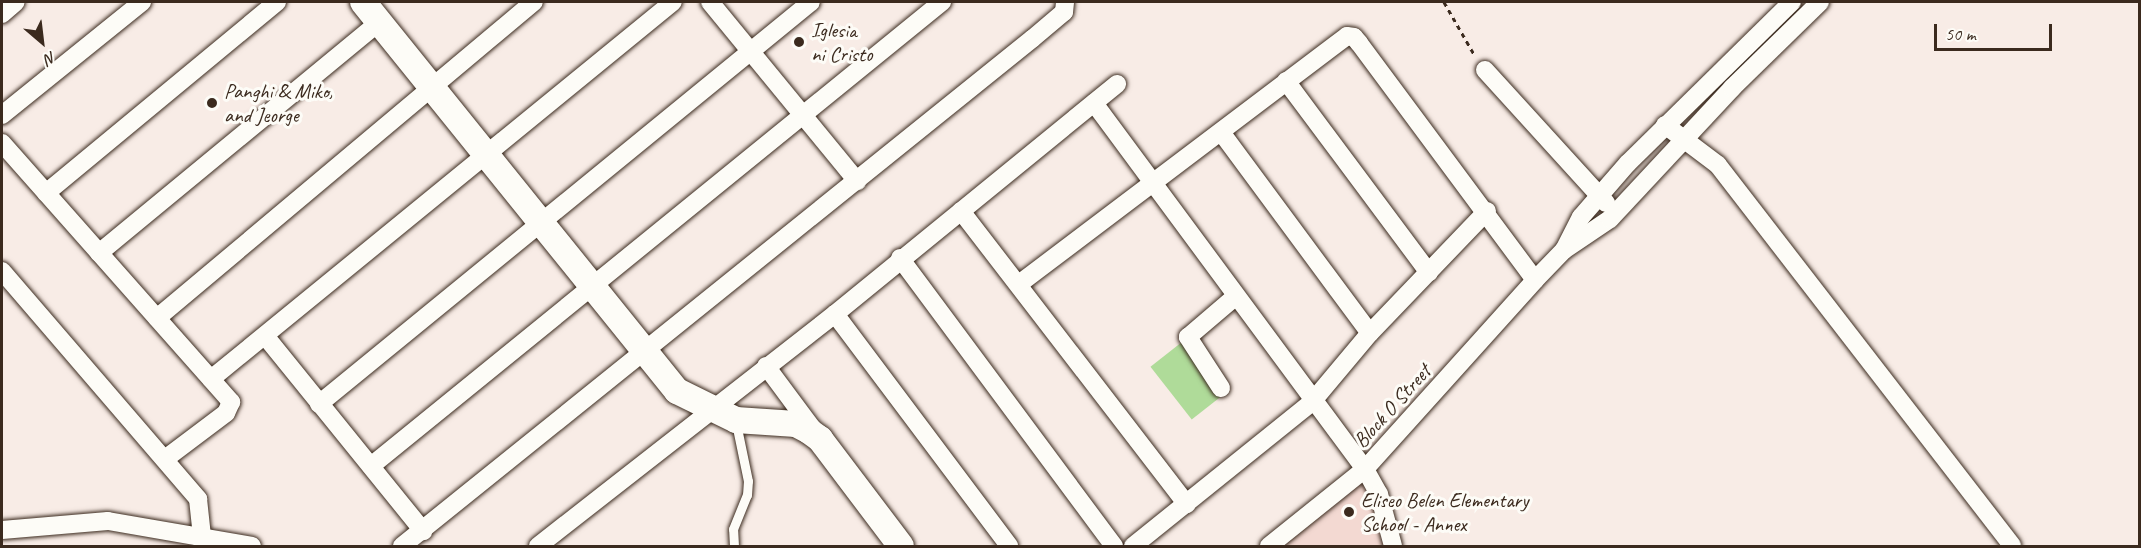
<!DOCTYPE html>
<html>
<head>
<meta charset="utf-8">
<style>
  body { margin:0 }
  #map { position:relative; width:2141px; height:548px; overflow:hidden; background:#f8ece6; font-family:Caveat,sans-serif }
  div>[style] { position:absolute }
  .built>* { inset:0; background:#f3d9d2 }
  .green>* { inset:0; background:#afdb99; transform-origin:0 0 }
  .path>* { height:3px; margin-top:-1.5px; transform-origin:0; background:repeating-linear-gradient(90deg,#3b2a1e 0 4.5px,transparent 0 9px) }
  .roads { filter:drop-shadow(0 0 2px #3b2a1e) drop-shadow(0 0 2px #3b2a1e) }
  .lane>* { height:9px; margin:-4.5px; padding:0 4.5px; transform-origin:4.5px; border-radius:4.5px; background:#fdfcf7 }
  .street>* { height:18px; margin:-9px; padding:0 9px; transform-origin:9px; border-radius:9px; background:#fdfcf7 }
  .secondary>* { height:26px; margin:-13px; padding:0 13px; transform-origin:13px; border-radius:13px; background:#fdfcf7 }
  .dots>* { width:16px; height:16px; translate:-50% -50%; box-sizing:border-box; border:3px solid #fdfcf7; border-radius:50% }
  span { translate:-50% -50%; white-space:nowrap; text-align:center; line-height:1.15; -webkit-text-stroke:6px #fdfcf7; paint-order:stroke }
  .poi-label { font-size:21px; color:#3b2a1e }
  .left { translate:0 -50%; text-align:left }
  .street-label { font-size:21px; color:#3b2a1e }
  .frame { position:absolute; inset:0; border:3px solid #3b2a1e; pointer-events:none }
  .north { position:absolute; left:12px; top:12px; width:60px; height:60px; -webkit-text-stroke:4px #fdfcf7; paint-order:stroke; rotate:152deg; font-size:16px; font-weight:700; line-height:24px; text-align:center; color:#3b2a1e }
  .north::after { content:''; display:block; margin:auto; width:21px; height:27px; background:#3b2a1e; clip-path:polygon(50% 0,100% 100%,50% 72%,0 100%) }
  .scale { position:absolute; left:1934px; top:24px; width:118px; height:27px; box-sizing:border-box; border:3px solid #3b2a1e; border-top:0; padding-left:8px; font-size:18px; line-height:21px; white-space:nowrap; color:#3b2a1e; -webkit-text-stroke:4px #fdfcf7; paint-order:stroke }
</style>
</head>
<body>
<div id="map">
  <div class="built">
    <div style="clip-path:polygon(1366px 478px,1386px 546px,1279px 546px)"></div>
  </div>
  <div class="green">
    <div style="left:1182px;top:342px;width:67px;height:40px;rotate:52deg"></div>
  </div>
  <div class="path">
    <div style="left:1444px;top:2px;width:62px;rotate:60.1deg"></div>
  </div>
  <div class="roads">
    <div class="lane">
      <div style="left:734px;top:546px;width:17px;rotate:-93deg"></div>
      <div style="left:733px;top:529px;width:37px;rotate:-68deg"></div>
      <div style="left:747px;top:495px;width:14px;rotate:-86deg"></div>
      <div style="left:748px;top:481px;width:59px;rotate:-101.7deg"></div>
    </div>
    <div class="street">
      <div style="left:710px;top:2px;width:232px;rotate:50.6deg"></div>
      <div style="left:2px;top:14px;width:18px;rotate:-41deg"></div>
      <div style="left:1485px;top:70px;width:180px;rotate:47.7deg"></div>
      <div style="left:1286px;top:81px;width:239px;rotate:53.3deg"></div>
      <div style="left:1094px;top:103px;width:455px;rotate:53.5deg"></div>
      <div style="left:1365px;top:469px;width:29px;rotate:61deg"></div>
      <div style="left:1379px;top:494px;width:54px;rotate:74.9deg"></div>
      <div style="left:2px;top:115px;width:180px;rotate:-38.9deg"></div>
      <div style="left:1665px;top:125px;width:66px;rotate:37deg"></div>
      <div style="left:1718px;top:165px;width:481px;rotate:52.3deg"></div>
      <div style="left:1221px;top:132px;width:250px;rotate:53.5deg"></div>
      <div style="left:2px;top:143px;width:346px;rotate:48.5deg"></div>
      <div style="left:231px;top:402px;width:12px;rotate:114deg"></div>
      <div style="left:226px;top:413px;width:76px;rotate:143deg"></div>
      <div style="left:46px;top:193px;width:300px;rotate:-39.6deg"></div>
      <div style="left:961px;top:211px;width:370px;rotate:52.4deg"></div>
      <div style="left:1564px;top:250px;width:37px;rotate:-63deg"></div>
      <div style="left:1581px;top:217px;width:72px;rotate:-49deg"></div>
      <div style="left:1628px;top:163px;width:230px;rotate:-44.5deg"></div>
      <div style="left:99px;top:253px;width:363px;rotate:-39.5deg"></div>
      <div style="left:900px;top:258px;width:359px;rotate:53.4deg"></div>
      <div style="left:2px;top:271px;width:301px;rotate:49.3deg"></div>
      <div style="left:198px;top:499px;width:47px;rotate:83.9deg"></div>
      <div style="left:1019px;top:284px;width:411px;rotate:-37.1deg"></div>
      <div style="left:1347px;top:36px;width:7px;rotate:8deg"></div>
      <div style="left:1354px;top:37px;width:8px;rotate:50deg"></div>
      <div style="left:1359px;top:43px;width:295px;rotate:53.4deg"></div>
      <div style="left:835px;top:314px;width:290px;rotate:53.1deg"></div>
      <div style="left:157px;top:318px;width:492px;rotate:-40deg"></div>
      <div style="left:266px;top:337px;width:250px;rotate:51deg"></div>
      <div style="left:766px;top:366px;width:82px;rotate:53.4deg"></div>
      <div style="left:211px;top:379px;width:596px;rotate:-39.22deg"></div>
      <div style="left:1221px;top:388px;width:61px;rotate:-122.9deg"></div>
      <div style="left:1188px;top:337px;width:63px;rotate:-40.5deg"></div>
      <div style="left:319px;top:404px;width:635px;rotate:-39.25deg"></div>
      <div style="left:371px;top:466px;width:736px;rotate:-39.1deg"></div>
      <div style="left:2px;top:530px;width:106px;rotate:-4.9deg"></div>
      <div style="left:108px;top:521px;width:146px;rotate:9.8deg"></div>
      <div style="left:402px;top:546px;width:809px;rotate:-38.83deg"></div>
      <div style="left:1032px;top:39px;width:42px;rotate:-40.2deg"></div>
      <div style="left:1064px;top:12px;width:10px;rotate:-84deg"></div>
      <div style="left:538px;top:546px;width:377px;rotate:-38deg"></div>
      <div style="left:835px;top:314px;width:364px;rotate:-39.2deg"></div>
      <div style="left:1133px;top:546px;width:230px;rotate:-38.8deg"></div>
      <div style="left:1312px;top:402px;width:90px;rotate:-50deg"></div>
      <div style="left:1370px;top:333px;width:169px;rotate:-46.2deg"></div>
      <div style="left:1269px;top:546px;width:123px;rotate:-38.7deg"></div>
      <div style="left:1365px;top:469px;width:254px;rotate:-48deg"></div>
      <div style="left:1535px;top:280px;width:42px;rotate:-46deg"></div>
      <div style="left:1564px;top:250px;width:55px;rotate:-34deg"></div>
      <div style="left:1610px;top:219px;width:179px;rotate:-47deg"></div>
      <div style="left:1732px;top:88px;width:123px;rotate:-44.3deg"></div>
    </div>
    <div class="secondary">
      <div style="left:363px;top:2px;width:500px;rotate:51.1deg"></div>
      <div style="left:677px;top:391px;width:66px;rotate:26.2deg"></div>
      <div style="left:736px;top:420px;width:60px;rotate:3.8deg"></div>
      <div style="left:796px;top:424px;width:15px;rotate:28deg"></div>
      <div style="left:809px;top:431px;width:14px;rotate:36deg"></div>
      <div style="left:820px;top:439px;width:134px;rotate:52.9deg"></div>
    </div>
  </div>
  <div class="dots">
    <div style="left:799px;top:42px;background:#3b2a1e"></div>
    <div style="left:212px;top:103px;background:#3b2a1e"></div>
    <div style="left:1349px;top:512px;background:#3b2a1e"></div>
  </div>
  <div class="poi-label">
    <span class="left" style="left:811px;top:42px">Iglesia<br>ni Cristo</span>
    <span class="left" style="left:224px;top:103px">Panghi &amp; Miko,<br>and Jeorge</span>
    <span class="left" style="left:1361px;top:512px">Eliseo Belen Elementary<br>School - Annex</span>
  </div>
  <div class="street-label">
    <span style="left:1392px;top:406px;rotate:-48deg">Block O Street</span>
  </div>
  <div class="frame"></div>
  <div class="north">N</div>
  <div class="scale">50 m</div>
</div>
</body>
</html>
